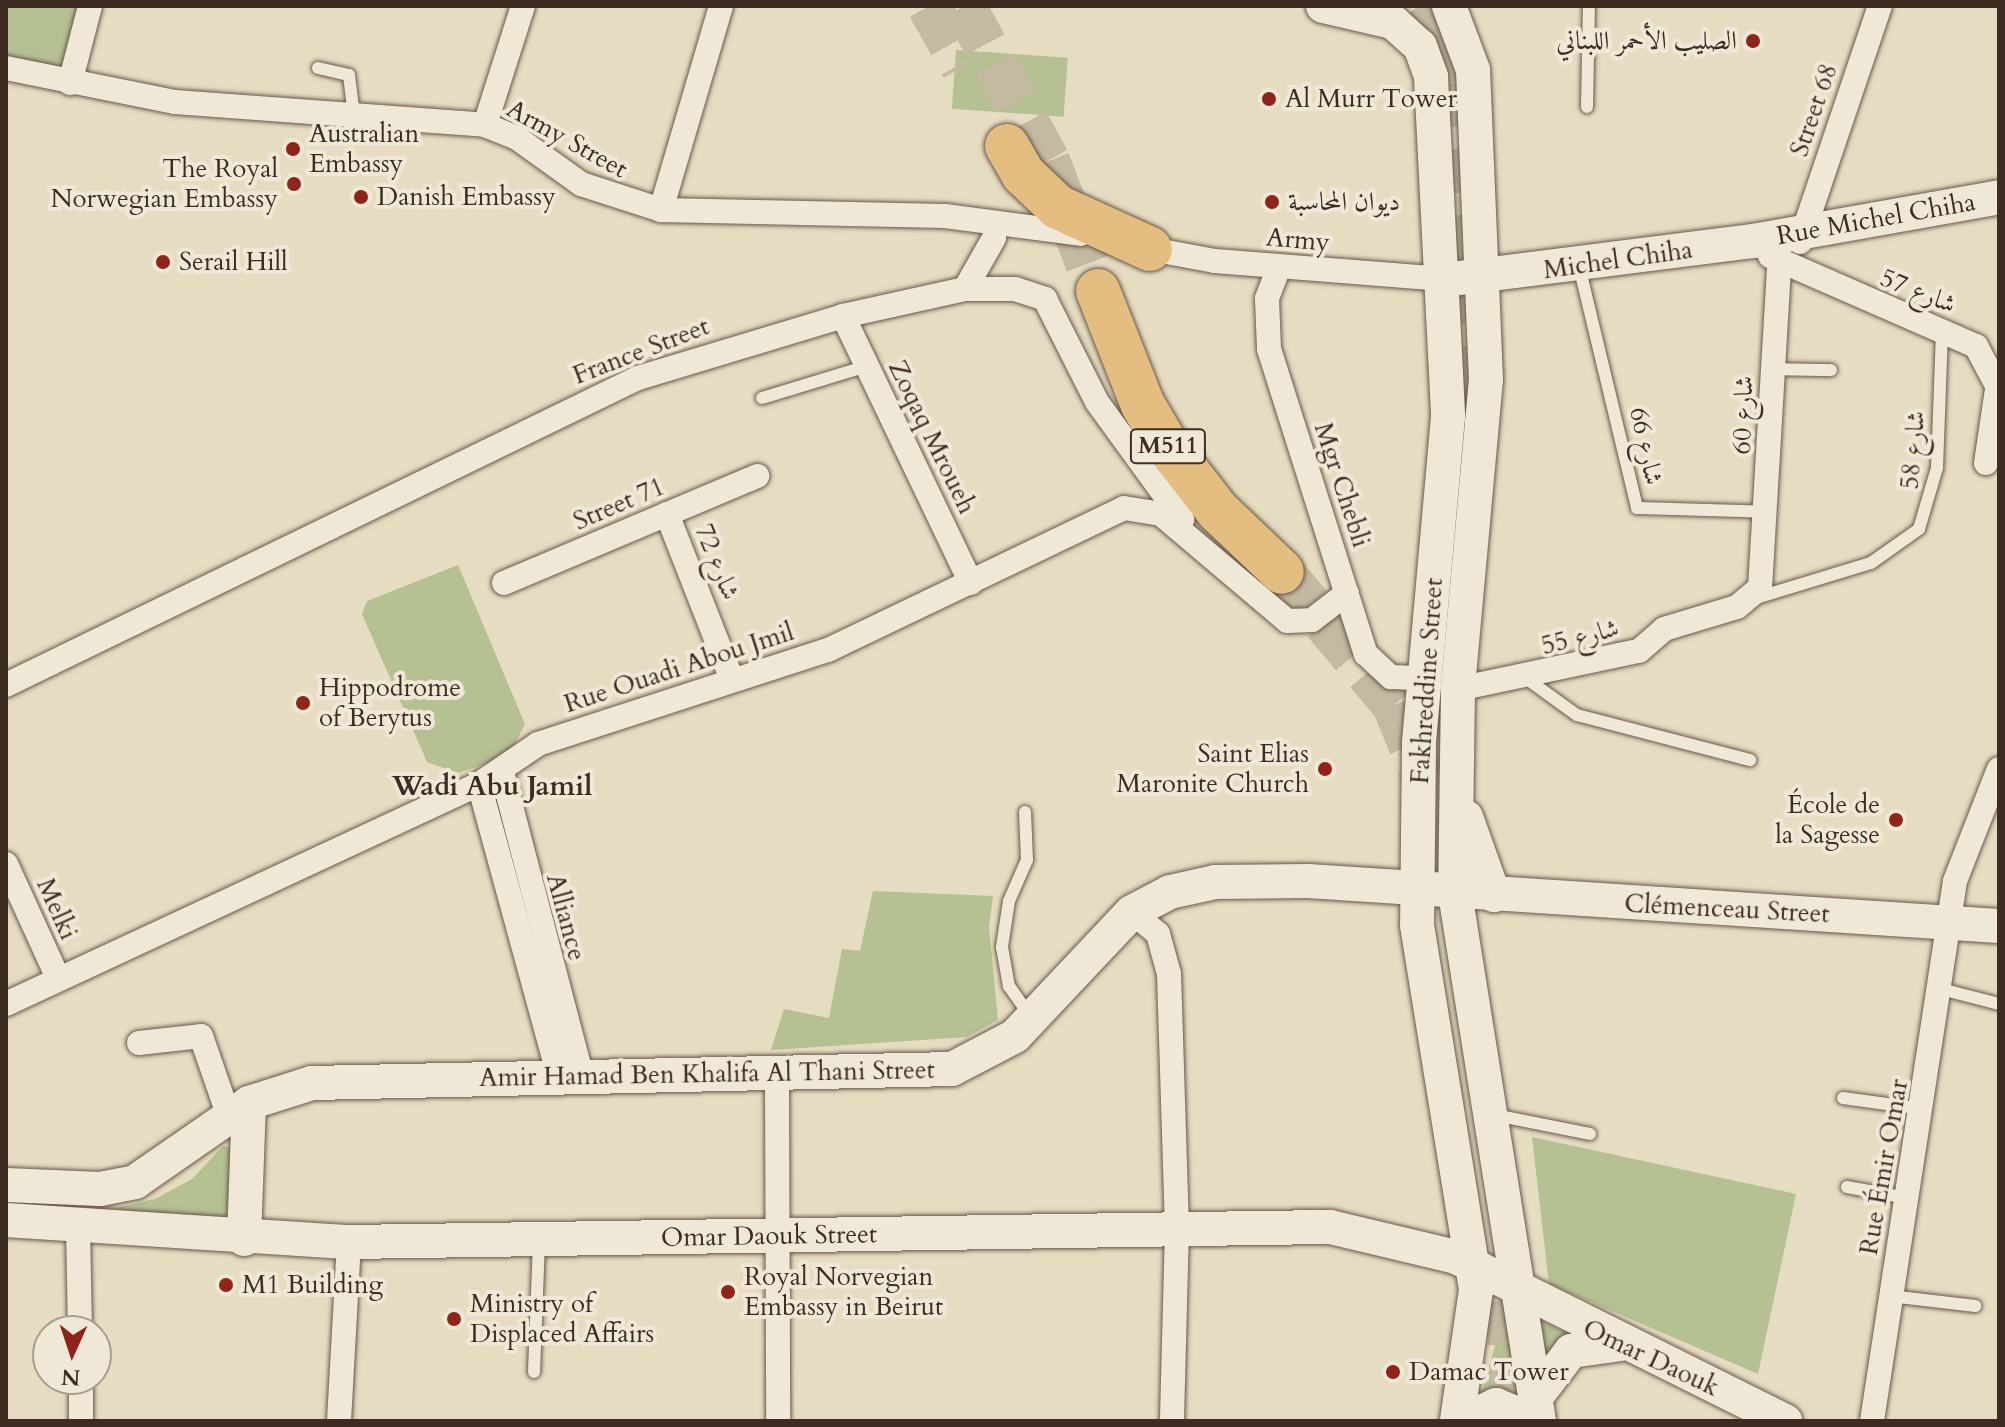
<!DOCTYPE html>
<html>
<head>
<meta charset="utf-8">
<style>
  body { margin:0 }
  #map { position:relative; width:2005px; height:1427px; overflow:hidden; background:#e6dcc1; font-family:Cardo,Amiri,serif }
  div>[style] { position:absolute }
  .green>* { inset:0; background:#b5c093; transform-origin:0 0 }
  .highway-tunnel>* { height:44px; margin-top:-22px; transform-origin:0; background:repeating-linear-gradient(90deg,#c4b9a1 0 44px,transparent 0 66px) }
  .roads { filter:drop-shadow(0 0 2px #68584a) drop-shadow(0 0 2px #68584a) }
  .lane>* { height:12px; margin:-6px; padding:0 6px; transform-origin:6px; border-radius:6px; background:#efe8d7 }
  .street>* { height:24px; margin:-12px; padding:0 12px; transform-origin:12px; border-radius:12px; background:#efe8d7 }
  .secondary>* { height:34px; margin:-17px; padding:0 17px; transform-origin:17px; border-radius:17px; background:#efe8d7 }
  .highway>* { height:44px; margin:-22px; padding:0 22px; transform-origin:22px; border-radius:22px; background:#e3be80 }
  .dots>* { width:22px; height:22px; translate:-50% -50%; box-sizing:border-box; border:4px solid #efe8d7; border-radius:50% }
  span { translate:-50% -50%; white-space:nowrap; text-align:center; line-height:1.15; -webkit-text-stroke:8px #efe8d7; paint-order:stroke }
  .shield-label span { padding:2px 6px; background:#efe8d7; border:2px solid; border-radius:6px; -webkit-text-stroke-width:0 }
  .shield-label { font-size:24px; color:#3e2c22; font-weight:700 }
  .poi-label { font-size:26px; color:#3e2c22 }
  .right { translate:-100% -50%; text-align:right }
  .left { translate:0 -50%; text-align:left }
  .street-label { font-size:26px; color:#3e2c22 }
  .neighbourhood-label { font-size:28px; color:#3e2c22; font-weight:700 }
  .frame { position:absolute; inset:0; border:8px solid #3e2c22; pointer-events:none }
  .north { position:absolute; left:32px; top:1315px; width:80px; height:80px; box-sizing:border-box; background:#efe8d7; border:2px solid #a89d8f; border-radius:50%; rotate:183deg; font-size:22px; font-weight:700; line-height:32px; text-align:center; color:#3e2c22 }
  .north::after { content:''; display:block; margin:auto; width:28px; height:36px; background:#8f2418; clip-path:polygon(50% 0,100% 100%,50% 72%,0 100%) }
</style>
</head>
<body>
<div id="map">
  <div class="green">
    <div style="clip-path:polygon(6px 6px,82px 6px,63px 74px,6px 61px)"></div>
    <div style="left:956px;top:50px;width:112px;height:59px;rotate:4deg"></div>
    <div style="clip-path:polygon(458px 565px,525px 724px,509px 756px,458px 773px,427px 762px,362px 614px,367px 601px)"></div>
    <div style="clip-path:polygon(873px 891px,993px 896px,989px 927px,998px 1020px,967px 1037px,771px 1050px,784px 1009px,829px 1018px,842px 949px,860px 951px)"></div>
    <div style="clip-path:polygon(1532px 1137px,1796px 1194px,1758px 1374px,1549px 1284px)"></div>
    <div style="clip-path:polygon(223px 1146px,232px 1148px,232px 1210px,225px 1217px,103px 1211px,155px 1199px,192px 1179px)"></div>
    <div style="clip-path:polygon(1503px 1317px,1527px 1404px,1479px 1403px)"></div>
    <div style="clip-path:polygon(1541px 1321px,1576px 1337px,1547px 1370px,1533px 1327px)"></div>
  </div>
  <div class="highway-tunnel">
    <div style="left:929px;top:6px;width:70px;rotate:60.9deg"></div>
    <div style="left:964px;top:6px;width:176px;rotate:61.5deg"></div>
    <div style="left:1048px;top:161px;width:139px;rotate:69deg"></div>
    <div style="left:1419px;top:6px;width:45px;rotate:56deg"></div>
    <div style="left:1444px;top:43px;width:40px;rotate:84.3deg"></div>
    <div style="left:1448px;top:83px;width:296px;rotate:86.5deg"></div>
    <div style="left:1466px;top:378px;width:99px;rotate:92.9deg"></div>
    <div style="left:1282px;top:572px;width:174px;rotate:49.9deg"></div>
    <div style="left:1394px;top:705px;width:80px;rotate:67.9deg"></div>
    <div style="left:1507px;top:1300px;width:121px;rotate:85.7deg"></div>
  </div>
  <div class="roads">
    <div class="lane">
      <div style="left:318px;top:68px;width:32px;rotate:13deg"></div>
      <div style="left:349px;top:75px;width:41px;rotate:83deg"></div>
      <div style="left:1587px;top:107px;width:101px;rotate:-88.9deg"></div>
      <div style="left:1579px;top:266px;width:249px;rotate:76.5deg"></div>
      <div style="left:1637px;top:508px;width:131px;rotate:1.7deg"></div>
      <div style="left:1772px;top:369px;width:59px;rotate:1deg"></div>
      <div style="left:762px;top:398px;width:110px;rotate:-16.9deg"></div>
      <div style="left:1756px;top:598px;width:120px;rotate:-16.9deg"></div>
      <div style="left:1871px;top:563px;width:59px;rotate:-35.3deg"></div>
      <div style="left:1919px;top:529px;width:64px;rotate:-73.6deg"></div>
      <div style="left:1937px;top:468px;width:137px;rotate:-87.9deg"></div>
      <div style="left:1527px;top:679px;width:62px;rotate:35.8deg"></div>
      <div style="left:1577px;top:715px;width:179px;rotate:14.6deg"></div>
      <div style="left:1025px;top:812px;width:48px;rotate:87.6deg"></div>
      <div style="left:1027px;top:860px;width:45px;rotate:113.7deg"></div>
      <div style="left:1009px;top:901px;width:47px;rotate:98.7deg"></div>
      <div style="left:1002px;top:947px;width:40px;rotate:80deg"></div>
      <div style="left:1009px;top:986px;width:38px;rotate:55deg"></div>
      <div style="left:1941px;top:989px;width:60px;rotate:14.5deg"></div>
      <div style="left:1843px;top:1098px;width:81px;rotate:7.8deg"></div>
      <div style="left:1495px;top:1115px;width:97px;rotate:11.3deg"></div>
      <div style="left:1847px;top:1187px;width:61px;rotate:10.4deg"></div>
      <div style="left:1890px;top:1296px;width:86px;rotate:6.7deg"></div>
      <div style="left:534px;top:1372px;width:129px;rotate:-87.8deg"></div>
    </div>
    <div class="street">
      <div style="left:6px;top:68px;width:172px;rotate:11.4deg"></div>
      <div style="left:175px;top:102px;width:311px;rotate:4.2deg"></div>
      <div style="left:485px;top:125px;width:35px;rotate:22deg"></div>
      <div style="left:517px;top:138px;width:79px;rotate:35.7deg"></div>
      <div style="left:581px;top:184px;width:84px;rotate:18deg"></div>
      <div style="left:661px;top:210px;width:284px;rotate:1.2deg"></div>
      <div style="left:945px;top:216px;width:137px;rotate:7.5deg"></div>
      <div style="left:70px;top:83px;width:80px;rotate:-75.4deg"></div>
      <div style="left:485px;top:125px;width:125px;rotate:-72.3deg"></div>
      <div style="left:661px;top:210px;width:213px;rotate:-73.6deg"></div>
      <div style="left:1800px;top:242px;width:249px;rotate:-71.3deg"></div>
      <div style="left:1140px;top:247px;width:76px;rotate:10.6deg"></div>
      <div style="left:1215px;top:261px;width:229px;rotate:4.5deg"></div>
      <div style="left:1770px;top:256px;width:225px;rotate:23.6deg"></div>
      <div style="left:1976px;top:346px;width:49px;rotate:61.9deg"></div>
      <div style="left:1279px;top:267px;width:34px;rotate:111deg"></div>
      <div style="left:1267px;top:299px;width:50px;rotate:87.7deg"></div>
      <div style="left:1269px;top:349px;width:320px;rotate:72.4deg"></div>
      <div style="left:1366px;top:654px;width:34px;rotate:43deg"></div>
      <div style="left:1391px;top:677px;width:33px;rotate:2deg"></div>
      <div style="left:965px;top:289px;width:59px;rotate:-60.4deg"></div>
      <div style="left:843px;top:316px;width:296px;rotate:64.4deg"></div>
      <div style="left:1986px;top:463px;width:75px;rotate:-81.5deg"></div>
      <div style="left:667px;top:514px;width:175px;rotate:68.6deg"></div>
      <div style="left:504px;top:583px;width:275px;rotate:-22.9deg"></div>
      <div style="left:6px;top:685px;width:703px;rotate:-25.91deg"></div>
      <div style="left:638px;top:378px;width:214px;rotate:-16.8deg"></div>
      <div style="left:843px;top:316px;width:125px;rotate:-12.5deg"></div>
      <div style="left:965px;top:289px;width:50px"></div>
      <div style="left:1015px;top:289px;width:32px;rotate:18deg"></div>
      <div style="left:1045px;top:299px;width:115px;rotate:63.2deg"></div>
      <div style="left:1097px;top:402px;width:145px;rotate:54deg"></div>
      <div style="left:1458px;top:689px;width:185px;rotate:-11.9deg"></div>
      <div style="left:1639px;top:651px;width:33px;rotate:-41deg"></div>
      <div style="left:1664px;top:629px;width:76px;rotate:-16.8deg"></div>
      <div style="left:1737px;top:607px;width:30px;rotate:-40deg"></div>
      <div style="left:1760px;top:588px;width:325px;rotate:-86.6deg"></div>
      <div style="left:502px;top:772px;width:312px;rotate:75.3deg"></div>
      <div style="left:479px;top:784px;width:303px;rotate:74.7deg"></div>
      <div style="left:6px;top:864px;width:125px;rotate:65.5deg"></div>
      <div style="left:1132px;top:912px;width:34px;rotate:40deg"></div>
      <div style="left:1158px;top:934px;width:41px;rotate:74.6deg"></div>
      <div style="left:1169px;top:974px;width:254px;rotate:88.2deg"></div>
      <div style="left:1177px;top:1228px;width:193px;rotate:91.5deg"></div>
      <div style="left:6px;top:1004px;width:522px;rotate:-24.94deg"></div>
      <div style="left:479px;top:784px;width:71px;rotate:-34.1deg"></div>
      <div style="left:538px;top:744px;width:305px;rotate:-18deg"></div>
      <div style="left:828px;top:650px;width:328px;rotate:-25.6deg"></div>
      <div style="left:1124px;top:508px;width:37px;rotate:9deg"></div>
      <div style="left:1161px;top:514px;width:165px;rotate:40.3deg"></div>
      <div style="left:1287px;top:621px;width:25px;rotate:-2deg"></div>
      <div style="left:1312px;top:620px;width:44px;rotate:-37.6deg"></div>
      <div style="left:139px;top:1043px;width:62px;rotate:-6.4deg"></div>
      <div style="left:201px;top:1036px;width:86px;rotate:70.9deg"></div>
      <div style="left:777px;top:1076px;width:345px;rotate:89.8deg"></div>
      <div style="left:78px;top:1227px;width:104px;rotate:88.9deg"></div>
      <div style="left:81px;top:1379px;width:42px;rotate:90deg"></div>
      <div style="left:339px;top:1421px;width:179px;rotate:-86.8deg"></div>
      <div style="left:1872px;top:1421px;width:546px;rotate:-81.26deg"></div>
      <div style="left:1955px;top:881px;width:120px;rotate:-68.6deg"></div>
    </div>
    <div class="secondary">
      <div style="left:1323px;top:6px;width:72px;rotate:12.9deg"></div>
      <div style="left:1393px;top:22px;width:36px;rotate:42deg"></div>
      <div style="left:1420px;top:46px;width:33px;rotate:70deg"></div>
      <div style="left:1431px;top:77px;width:340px;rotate:87.1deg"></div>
      <div style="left:1448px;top:417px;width:328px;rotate:95.1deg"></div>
      <div style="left:1419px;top:744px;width:181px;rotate:90.6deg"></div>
      <div style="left:1417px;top:925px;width:370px;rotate:80.8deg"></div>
      <div style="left:1476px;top:1290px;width:132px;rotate:98.3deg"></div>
      <div style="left:1449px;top:6px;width:68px;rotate:69.4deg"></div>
      <div style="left:1473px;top:70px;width:309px;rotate:87.6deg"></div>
      <div style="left:1486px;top:379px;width:311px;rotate:95.2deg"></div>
      <div style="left:1458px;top:689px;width:204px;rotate:90.8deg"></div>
      <div style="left:1455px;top:893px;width:535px;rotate:80.96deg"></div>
      <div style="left:1460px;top:278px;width:295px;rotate:-7.2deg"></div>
      <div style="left:1753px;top:241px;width:250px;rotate:-10.1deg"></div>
      <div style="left:1466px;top:817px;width:83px;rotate:70.3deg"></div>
      <div style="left:6px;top:1185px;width:94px;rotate:2.4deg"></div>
      <div style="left:100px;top:1189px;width:36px;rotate:-11deg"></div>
      <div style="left:135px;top:1182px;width:139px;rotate:-34.7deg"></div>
      <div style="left:249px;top:1103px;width:66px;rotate:-17.6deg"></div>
      <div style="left:312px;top:1083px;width:640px;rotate:-1.25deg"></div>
      <div style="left:952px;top:1069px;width:71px;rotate:-27.6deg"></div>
      <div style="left:1015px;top:1036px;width:170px;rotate:-46.7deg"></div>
      <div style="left:1132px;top:912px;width:43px;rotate:-27.8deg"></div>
      <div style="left:1170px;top:892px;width:46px;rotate:-12.5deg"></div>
      <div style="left:1215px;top:882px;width:93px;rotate:-0.6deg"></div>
      <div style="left:1308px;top:881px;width:692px;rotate:3.73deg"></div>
      <div style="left:6px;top:1220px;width:344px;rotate:3.7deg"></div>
      <div style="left:349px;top:1242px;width:981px;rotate:-0.88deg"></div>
      <div style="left:1330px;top:1227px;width:130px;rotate:13.4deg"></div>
      <div style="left:1456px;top:1257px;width:368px;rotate:26.5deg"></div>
      <div style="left:244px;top:1239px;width:136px;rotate:-87.9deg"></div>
      <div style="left:1536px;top:1397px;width:58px;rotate:-52.7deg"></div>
      <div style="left:1571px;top:1351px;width:49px;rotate:-8.1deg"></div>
      <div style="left:1462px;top:1421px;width:38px;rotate:-25deg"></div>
      <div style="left:1496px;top:1405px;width:41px;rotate:22.8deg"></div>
    </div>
    <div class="highway">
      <div style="left:1007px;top:146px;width:32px;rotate:60deg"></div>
      <div style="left:1023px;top:174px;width:48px;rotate:43.3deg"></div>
      <div style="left:1058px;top:207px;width:101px;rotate:24.5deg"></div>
      <div style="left:1098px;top:291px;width:123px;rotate:68.5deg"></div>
      <div style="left:1143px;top:405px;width:45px;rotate:59.5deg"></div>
      <div style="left:1166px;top:444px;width:85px;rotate:52.2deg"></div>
      <div style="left:1218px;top:511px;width:88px;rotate:43.6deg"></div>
    </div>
  </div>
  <div class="dots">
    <div style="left:1753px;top:41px;background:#8f2418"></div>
    <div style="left:1269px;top:99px;background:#8f2418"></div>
    <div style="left:293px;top:149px;background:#8f2418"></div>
    <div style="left:294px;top:184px;background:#8f2418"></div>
    <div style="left:361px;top:197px;background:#8f2418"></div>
    <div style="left:1272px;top:202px;background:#8f2418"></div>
    <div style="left:163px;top:262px;background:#8f2418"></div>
    <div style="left:303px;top:703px;background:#8f2418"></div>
    <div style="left:1325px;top:769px;background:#8f2418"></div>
    <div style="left:1896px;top:820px;background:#8f2418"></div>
    <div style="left:226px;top:1285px;background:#8f2418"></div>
    <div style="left:728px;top:1292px;background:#8f2418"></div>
    <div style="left:454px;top:1319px;background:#8f2418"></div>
    <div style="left:1393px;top:1372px;background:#8f2418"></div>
  </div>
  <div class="shield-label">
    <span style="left:1168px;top:446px">M511</span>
  </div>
  <div class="poi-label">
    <span class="right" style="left:1737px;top:41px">الصليب الأحمر اللبناني</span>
    <span class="left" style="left:1285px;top:99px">Al Murr Tower</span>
    <span class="left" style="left:309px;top:149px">Australian<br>Embassy</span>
    <span class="right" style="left:278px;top:184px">The Royal<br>Norwegian Embassy</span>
    <span class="left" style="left:377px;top:197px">Danish Embassy</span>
    <span class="left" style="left:1288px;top:202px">ديوان المحاسبة</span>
    <span class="left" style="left:179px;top:262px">Serail Hill</span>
    <span class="left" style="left:319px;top:703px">Hippodrome<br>of Berytus</span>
    <span class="right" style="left:1309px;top:769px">Saint Elias<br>Maronite Church</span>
    <span class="right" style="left:1880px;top:820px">École de<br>la Sagesse</span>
    <span class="left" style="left:744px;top:1292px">Royal Norvegian<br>Embassy in Beirut</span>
    <span class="left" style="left:242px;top:1285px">M1 Building</span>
    <span class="left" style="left:470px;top:1319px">Ministry of<br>Displaced Affairs</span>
    <span class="left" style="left:1409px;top:1372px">Damac Tower</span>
  </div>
  <div class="street-label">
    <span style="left:1814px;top:110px;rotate:-71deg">Street 68</span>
    <span style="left:567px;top:139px;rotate:29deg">Army Street</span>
    <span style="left:1876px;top:219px;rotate:-10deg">Rue Michel Chiha</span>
    <span style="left:1298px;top:240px;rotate:5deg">Army</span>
    <span style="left:1618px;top:260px;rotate:-8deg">Michel Chiha</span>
    <span style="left:1918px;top:291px;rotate:22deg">شارع 57</span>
    <span style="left:641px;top:351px;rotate:-21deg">France Street</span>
    <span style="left:1743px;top:415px;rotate:-88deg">شارع 60</span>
    <span style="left:932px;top:437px;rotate:64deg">Zoqaq Mroueh</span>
    <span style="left:1646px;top:446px;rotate:78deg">شارع 66</span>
    <span style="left:1913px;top:450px;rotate:-85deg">شارع 58</span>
    <span style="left:1342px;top:485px;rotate:72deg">Mgr Chebli</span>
    <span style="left:619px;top:504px;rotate:-23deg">Street 71</span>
    <span style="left:717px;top:562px;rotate:68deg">شارع 72</span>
    <span style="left:1580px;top:637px;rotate:-14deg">شارع 55</span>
    <span style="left:679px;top:668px;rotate:-18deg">Rue Ouadi Abou Jmil</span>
    <span style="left:1427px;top:681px;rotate:-86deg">Fakhreddine Street</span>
    <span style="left:57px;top:909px;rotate:66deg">Melki</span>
    <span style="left:1727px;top:909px;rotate:3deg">Clémenceau Street</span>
    <span style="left:566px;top:917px;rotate:75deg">Alliance</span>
    <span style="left:707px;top:1074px;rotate:-1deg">Amir Hamad Ben Khalifa Al Thani Street</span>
    <span style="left:1884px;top:1167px;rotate:-80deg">Rue Émir Omar</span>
    <span style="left:769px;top:1236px;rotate:-1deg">Omar Daouk Street</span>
    <span style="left:1651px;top:1358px;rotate:25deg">Omar Daouk</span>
  </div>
  <div class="neighbourhood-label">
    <span style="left:492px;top:786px">Wadi Abu Jamil</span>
  </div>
  <div class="frame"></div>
  <div class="north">N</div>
</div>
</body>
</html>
